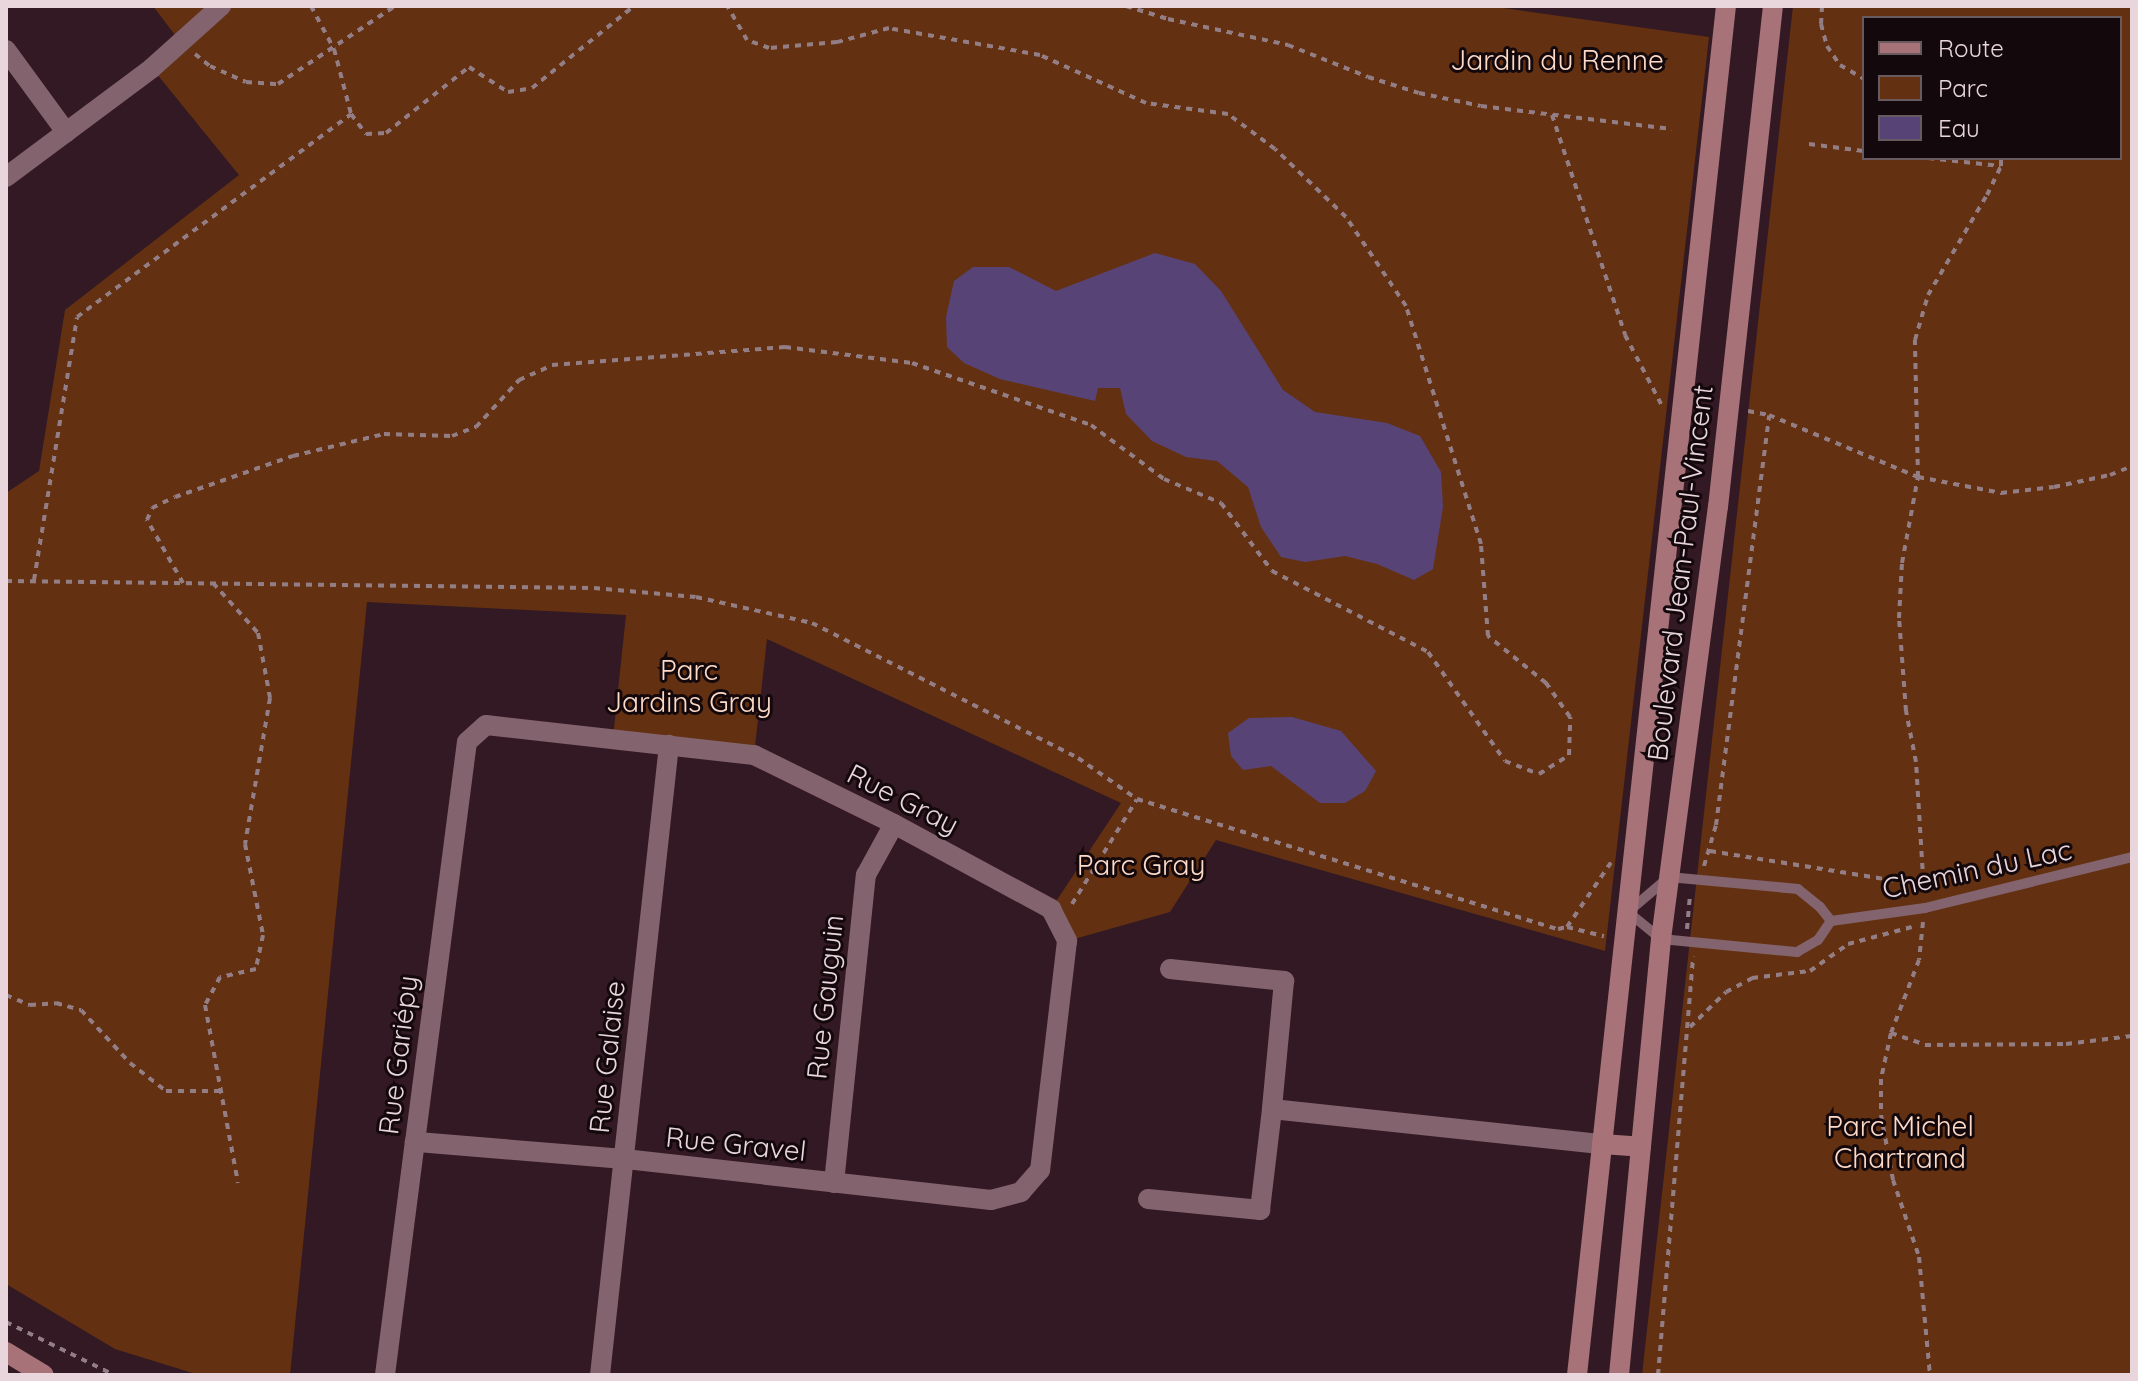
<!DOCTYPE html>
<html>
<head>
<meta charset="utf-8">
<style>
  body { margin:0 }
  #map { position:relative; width:2138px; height:1381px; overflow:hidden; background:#331923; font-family:Quicksand,sans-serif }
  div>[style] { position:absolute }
  .green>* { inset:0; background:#633111 }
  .water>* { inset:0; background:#584377 }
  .path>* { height:4px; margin-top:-2px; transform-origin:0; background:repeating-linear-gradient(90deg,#947e86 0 6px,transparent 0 12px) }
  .lane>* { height:10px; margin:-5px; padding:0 5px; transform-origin:5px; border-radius:5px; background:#83636e }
  .street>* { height:20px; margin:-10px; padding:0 10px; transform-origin:10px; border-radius:10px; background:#83636e }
  .secondary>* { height:20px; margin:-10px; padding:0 10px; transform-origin:10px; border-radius:10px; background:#a77278 }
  span { translate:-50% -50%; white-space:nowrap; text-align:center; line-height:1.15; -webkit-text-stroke:6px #13080c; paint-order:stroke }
  .park-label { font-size:28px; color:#fddac7 }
  .street-label { font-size:28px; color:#e9d6dc }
  .frame { position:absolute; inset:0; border:8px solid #e9d6dc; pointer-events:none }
  .legend { position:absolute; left:1862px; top:16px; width:260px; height:144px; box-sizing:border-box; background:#13080c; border:2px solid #695a5f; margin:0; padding:10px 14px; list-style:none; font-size:24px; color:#e9d6dc }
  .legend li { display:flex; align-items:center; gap:16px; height:40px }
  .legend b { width:40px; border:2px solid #695a5f }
</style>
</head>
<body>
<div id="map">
  <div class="green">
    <div style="clip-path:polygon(153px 6px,1489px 6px,1709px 37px,1605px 951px,1216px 840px,1170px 912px,1067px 941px,1051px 909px,1121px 803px,767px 639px,754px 755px,613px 738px,626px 615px,367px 602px,290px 1375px,199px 1375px,115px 1349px,6px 1284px,6px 493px,39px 471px,65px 310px,239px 175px,152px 68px,181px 43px)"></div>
    <div style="clip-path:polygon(evenodd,1793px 6px,2132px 6px,2132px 1375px,1642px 1375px,1793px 6px,1864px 18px,2120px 18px,2120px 158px,1864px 158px,1864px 18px)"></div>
  </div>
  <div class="water">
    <div style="clip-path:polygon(1155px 253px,1195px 264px,1221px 291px,1283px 390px,1315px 412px,1387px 423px,1420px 436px,1441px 472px,1443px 507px,1433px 569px,1414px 580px,1377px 564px,1345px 556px,1305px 562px,1281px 557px,1261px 527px,1248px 487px,1217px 461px,1186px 457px,1152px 441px,1126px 414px,1120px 388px,1098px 388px,1095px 401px,1000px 379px,964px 363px,947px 347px,946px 317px,954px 281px,973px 267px,1009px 267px,1056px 291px)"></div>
    <div style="clip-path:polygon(1292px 717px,1341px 731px,1376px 771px,1365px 791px,1345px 803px,1320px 803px,1271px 766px,1243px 770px,1231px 756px,1228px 733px,1249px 718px)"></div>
  </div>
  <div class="path">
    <div style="left:311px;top:6px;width:49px;rotate:61.9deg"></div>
    <div style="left:334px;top:49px;width:67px;rotate:75.3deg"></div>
    <div style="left:351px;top:114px;width:25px;rotate:53deg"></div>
    <div style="left:366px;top:134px;width:20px;rotate:-3deg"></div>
    <div style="left:386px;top:133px;width:106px;rotate:-38.5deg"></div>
    <div style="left:469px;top:67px;width:46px;rotate:32.7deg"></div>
    <div style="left:508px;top:92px;width:24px;rotate:-9deg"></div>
    <div style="left:532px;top:88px;width:131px;rotate:-38.8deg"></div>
    <div style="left:1126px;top:6px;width:44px;rotate:17.2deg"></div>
    <div style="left:1168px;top:19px;width:123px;rotate:12.2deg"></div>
    <div style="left:1288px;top:45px;width:86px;rotate:21.8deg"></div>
    <div style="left:1368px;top:77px;width:53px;rotate:17.4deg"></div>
    <div style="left:1419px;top:93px;width:63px;rotate:11.8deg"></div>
    <div style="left:1481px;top:106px;width:192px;rotate:6.9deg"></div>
    <div style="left:1822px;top:6px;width:18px;rotate:93deg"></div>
    <div style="left:1821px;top:24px;width:23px;rotate:75deg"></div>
    <div style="left:1827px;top:46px;width:23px;rotate:56deg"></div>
    <div style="left:1840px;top:65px;width:28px;rotate:30deg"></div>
    <div style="left:195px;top:54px;width:19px;rotate:39deg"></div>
    <div style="left:210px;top:66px;width:39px;rotate:24deg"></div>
    <div style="left:246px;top:82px;width:32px;rotate:4deg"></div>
    <div style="left:278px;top:84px;width:141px;rotate:-33.7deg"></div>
    <div style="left:1552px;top:115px;width:232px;rotate:71.6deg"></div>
    <div style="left:1625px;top:335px;width:78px;rotate:62.4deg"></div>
    <div style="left:1809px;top:144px;width:55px;rotate:7.3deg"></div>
    <div style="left:1928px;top:158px;width:73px;rotate:6.3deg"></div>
    <div style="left:1748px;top:411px;width:21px;rotate:11deg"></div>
    <div style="left:1769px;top:415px;width:161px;rotate:22.6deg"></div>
    <div style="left:1918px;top:477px;width:85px;rotate:10.9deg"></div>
    <div style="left:2001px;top:493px;width:53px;rotate:-6.5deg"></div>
    <div style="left:2054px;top:487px;width:57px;rotate:-12.1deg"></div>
    <div style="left:2110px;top:475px;width:24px;rotate:-22deg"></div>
    <div style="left:34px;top:580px;width:266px;rotate:-80.7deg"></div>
    <div style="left:77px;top:317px;width:341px;rotate:-36.5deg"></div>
    <div style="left:6px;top:581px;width:588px;rotate:0.68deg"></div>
    <div style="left:594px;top:588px;width:102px;rotate:5deg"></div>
    <div style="left:696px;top:597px;width:119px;rotate:12.6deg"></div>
    <div style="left:812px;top:623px;width:298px;rotate:26.9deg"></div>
    <div style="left:1078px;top:758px;width:72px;rotate:34.8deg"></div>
    <div style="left:183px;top:583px;width:73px;rotate:-119.7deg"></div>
    <div style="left:147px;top:520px;width:13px;rotate:-67deg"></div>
    <div style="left:152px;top:508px;width:25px;rotate:-26deg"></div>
    <div style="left:175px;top:497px;width:125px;rotate:-19.2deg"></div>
    <div style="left:293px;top:456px;width:94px;rotate:-13.6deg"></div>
    <div style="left:384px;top:434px;width:68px;rotate:1.7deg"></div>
    <div style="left:452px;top:436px;width:26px;rotate:-21deg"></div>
    <div style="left:476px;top:427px;width:64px;rotate:-47.5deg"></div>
    <div style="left:519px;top:380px;width:36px;rotate:-24deg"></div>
    <div style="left:552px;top:365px;width:234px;rotate:-4.4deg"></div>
    <div style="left:785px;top:347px;width:128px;rotate:7.2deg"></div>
    <div style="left:912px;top:363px;width:189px;rotate:19.1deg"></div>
    <div style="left:1091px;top:425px;width:91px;rotate:36.5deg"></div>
    <div style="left:1164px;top:479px;width:62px;rotate:22.8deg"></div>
    <div style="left:1221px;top:503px;width:85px;rotate:53.1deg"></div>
    <div style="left:1272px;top:571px;width:176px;rotate:27.4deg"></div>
    <div style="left:1428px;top:652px;width:133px;rotate:54.8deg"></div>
    <div style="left:1505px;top:761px;width:36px;rotate:21deg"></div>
    <div style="left:1539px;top:774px;width:36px;rotate:-32deg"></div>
    <div style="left:1569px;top:755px;width:38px;rotate:-88deg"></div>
    <div style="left:1570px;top:717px;width:42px;rotate:-125.2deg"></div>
    <div style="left:1546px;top:683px;width:75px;rotate:-141deg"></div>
    <div style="left:1488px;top:636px;width:92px;rotate:-94.4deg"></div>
    <div style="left:1481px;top:544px;width:250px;rotate:-107.5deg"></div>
    <div style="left:1406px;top:306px;width:107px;rotate:-124deg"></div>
    <div style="left:1346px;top:217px;width:98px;rotate:-136.2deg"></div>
    <div style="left:1275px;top:149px;width:59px;rotate:-143.3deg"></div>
    <div style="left:1228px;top:114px;width:83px;rotate:-172.4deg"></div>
    <div style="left:1146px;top:103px;width:116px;rotate:-155.6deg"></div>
    <div style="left:1040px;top:55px;width:153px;rotate:-169.9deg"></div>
    <div style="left:889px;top:28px;width:54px;rotate:164.9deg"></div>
    <div style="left:837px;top:42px;width:68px;rotate:175deg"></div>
    <div style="left:769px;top:48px;width:23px;rotate:-160deg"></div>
    <div style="left:747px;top:40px;width:39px;rotate:-120deg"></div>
    <div style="left:213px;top:583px;width:67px;rotate:48deg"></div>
    <div style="left:258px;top:633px;width:66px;rotate:79.5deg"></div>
    <div style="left:270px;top:698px;width:148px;rotate:99.7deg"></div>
    <div style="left:245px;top:844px;width:93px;rotate:78.8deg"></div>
    <div style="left:263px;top:935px;width:35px;rotate:102deg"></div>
    <div style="left:256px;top:969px;width:37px;rotate:167deg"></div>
    <div style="left:220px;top:977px;width:32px;rotate:118deg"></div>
    <div style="left:205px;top:1005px;width:181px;rotate:79.5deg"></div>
    <div style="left:1710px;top:851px;width:216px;rotate:9.1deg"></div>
    <div style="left:1704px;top:866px;width:43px;rotate:-73.7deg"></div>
    <div style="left:1716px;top:825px;width:413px;rotate:-82.6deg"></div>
    <div style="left:1924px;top:893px;width:131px;rotate:-93.5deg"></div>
    <div style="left:1916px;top:762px;width:52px;rotate:-101.1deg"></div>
    <div style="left:1906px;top:711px;width:93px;rotate:-94.3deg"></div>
    <div style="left:1899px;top:618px;width:55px;rotate:-86.9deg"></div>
    <div style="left:1902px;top:563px;width:87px;rotate:-79.5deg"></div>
    <div style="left:1918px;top:477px;width:137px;rotate:-91.3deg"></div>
    <div style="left:1915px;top:340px;width:47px;rotate:-73.9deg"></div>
    <div style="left:1928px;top:295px;width:116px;rotate:-59.5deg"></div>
    <div style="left:1987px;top:195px;width:32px;rotate:-64deg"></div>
    <div style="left:2001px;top:166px;width:8px;rotate:-90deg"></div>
    <div style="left:1072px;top:904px;width:123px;rotate:-58.2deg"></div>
    <div style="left:1137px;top:799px;width:441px;rotate:17.2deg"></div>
    <div style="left:1558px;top:929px;width:9px;rotate:-13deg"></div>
    <div style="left:1567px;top:927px;width:38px;rotate:14deg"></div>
    <div style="left:1923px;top:922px;width:38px;rotate:96deg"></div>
    <div style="left:1919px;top:960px;width:78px;rotate:111deg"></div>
    <div style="left:1891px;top:1033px;width:47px;rotate:102.3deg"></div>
    <div style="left:1881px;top:1079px;width:36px;rotate:90deg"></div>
    <div style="left:1881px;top:1115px;width:66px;rotate:79.5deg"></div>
    <div style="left:1893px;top:1180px;width:81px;rotate:71.3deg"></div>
    <div style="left:1919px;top:1257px;width:119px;rotate:84.7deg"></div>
    <div style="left:1567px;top:927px;width:80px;rotate:-55.7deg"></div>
    <div style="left:1687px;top:929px;width:35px;rotate:-85deg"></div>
    <div style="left:6px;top:995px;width:26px;rotate:23deg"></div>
    <div style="left:30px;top:1005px;width:26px;rotate:-4deg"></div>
    <div style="left:56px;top:1003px;width:26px;rotate:16deg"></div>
    <div style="left:81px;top:1010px;width:72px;rotate:47.2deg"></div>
    <div style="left:130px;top:1063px;width:46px;rotate:37.9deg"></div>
    <div style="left:166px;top:1091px;width:54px"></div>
    <div style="left:1690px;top:1027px;width:50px;rotate:-44.2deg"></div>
    <div style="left:1726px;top:992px;width:30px;rotate:-28deg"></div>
    <div style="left:1752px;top:978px;width:58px;rotate:-6.9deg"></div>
    <div style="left:1810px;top:971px;width:47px;rotate:-35.4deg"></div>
    <div style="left:1848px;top:944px;width:66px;rotate:-14.9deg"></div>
    <div style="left:1891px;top:1033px;width:36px;rotate:19deg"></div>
    <div style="left:1925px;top:1045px;width:141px;rotate:-0.4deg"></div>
    <div style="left:2066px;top:1044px;width:66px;rotate:-6.9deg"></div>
    <div style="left:6px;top:1322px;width:120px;rotate:26.1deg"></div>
    <div style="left:1658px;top:1375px;width:420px;rotate:-85.2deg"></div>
  </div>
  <div class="lane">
    <div style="left:1831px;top:921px;width:18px;rotate:-128deg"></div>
    <div style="left:1820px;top:907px;width:28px;rotate:-141deg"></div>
    <div style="left:1798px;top:889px;width:130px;rotate:-174.7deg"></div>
    <div style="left:1669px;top:877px;width:54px;rotate:139.5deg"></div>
    <div style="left:1628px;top:912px;width:43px;rotate:39.3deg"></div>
    <div style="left:1661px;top:939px;width:137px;rotate:5.5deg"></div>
    <div style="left:1797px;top:952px;width:24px;rotate:-30deg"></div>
    <div style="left:1818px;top:940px;width:23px;rotate:-56deg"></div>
    <div style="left:1831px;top:921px;width:95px;rotate:-7.9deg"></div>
    <div style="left:1925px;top:908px;width:213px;rotate:-13.8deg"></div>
  </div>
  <div class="street">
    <div style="left:6px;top:50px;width:102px;rotate:53.8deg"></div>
    <div style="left:6px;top:177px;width:182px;rotate:-36.7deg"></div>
    <div style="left:152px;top:68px;width:93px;rotate:-41.9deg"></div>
    <div style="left:1170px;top:969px;width:115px;rotate:6deg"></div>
    <div style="left:1284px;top:981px;width:129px;rotate:95.4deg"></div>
    <div style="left:1272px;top:1109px;width:332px;rotate:6.1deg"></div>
    <div style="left:834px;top:1183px;width:310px;rotate:-84.1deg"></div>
    <div style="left:866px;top:875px;width:58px;rotate:-61.2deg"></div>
    <div style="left:1148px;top:1199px;width:113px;rotate:5.6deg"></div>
    <div style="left:1260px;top:1210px;width:102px;rotate:-83.2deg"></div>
    <div style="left:385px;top:1375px;width:235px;rotate:-82.7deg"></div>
    <div style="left:415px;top:1142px;width:403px;rotate:-82.6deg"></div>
    <div style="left:467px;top:742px;width:25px;rotate:-42deg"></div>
    <div style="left:486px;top:725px;width:270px;rotate:6.4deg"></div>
    <div style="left:754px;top:755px;width:156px;rotate:26.2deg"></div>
    <div style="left:894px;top:824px;width:179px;rotate:28.4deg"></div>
    <div style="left:1051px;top:909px;width:36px;rotate:63deg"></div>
    <div style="left:1067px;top:941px;width:231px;rotate:96.7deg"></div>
    <div style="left:1040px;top:1170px;width:29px;rotate:131deg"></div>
    <div style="left:1021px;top:1192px;width:31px;rotate:165deg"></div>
    <div style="left:991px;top:1200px;width:369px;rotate:-173.6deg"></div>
    <div style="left:624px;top:1159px;width:210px;rotate:-175.3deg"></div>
    <div style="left:600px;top:1375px;width:634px;rotate:-83.75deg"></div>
  </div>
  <div class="secondary">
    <div style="left:1602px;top:1144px;width:39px;rotate:4deg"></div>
    <div style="left:6px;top:1352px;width:44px;rotate:31.2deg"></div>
    <div style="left:1577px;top:1375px;width:1377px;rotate:-83.79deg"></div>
    <div style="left:1619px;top:1375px;width:438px;rotate:-84.5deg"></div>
    <div style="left:1661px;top:939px;width:436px;rotate:-82.5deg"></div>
    <div style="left:1718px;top:507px;width:504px;rotate:-83.74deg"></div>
  </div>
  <div class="park-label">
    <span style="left:1557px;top:60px">Jardin du Renne</span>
    <span style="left:689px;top:686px">Parc<br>Jardins Gray</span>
    <span style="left:1141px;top:865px">Parc Gray</span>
    <span style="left:1900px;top:1142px">Parc Michel<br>Chartrand</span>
  </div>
  <div class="street-label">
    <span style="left:1680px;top:573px;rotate:-83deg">Boulevard Jean-Paul-Vincent</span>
    <span style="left:903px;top:799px;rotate:27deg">Rue Gray</span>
    <span style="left:1977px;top:869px;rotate:-12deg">Chemin du Lac</span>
    <span style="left:825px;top:997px;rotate:-84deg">Rue Gauguin</span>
    <span style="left:398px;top:1055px;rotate:-83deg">Rue Gariépy</span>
    <span style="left:607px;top:1057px;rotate:-84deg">Rue Galaise</span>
    <span style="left:736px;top:1144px;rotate:6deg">Rue Gravel</span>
  </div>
  <div class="frame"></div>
  <ul class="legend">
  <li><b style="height:10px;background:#a77278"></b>Route</li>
  <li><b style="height:22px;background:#633111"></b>Parc</li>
  <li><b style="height:22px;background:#584377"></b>Eau</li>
  </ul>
</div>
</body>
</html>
